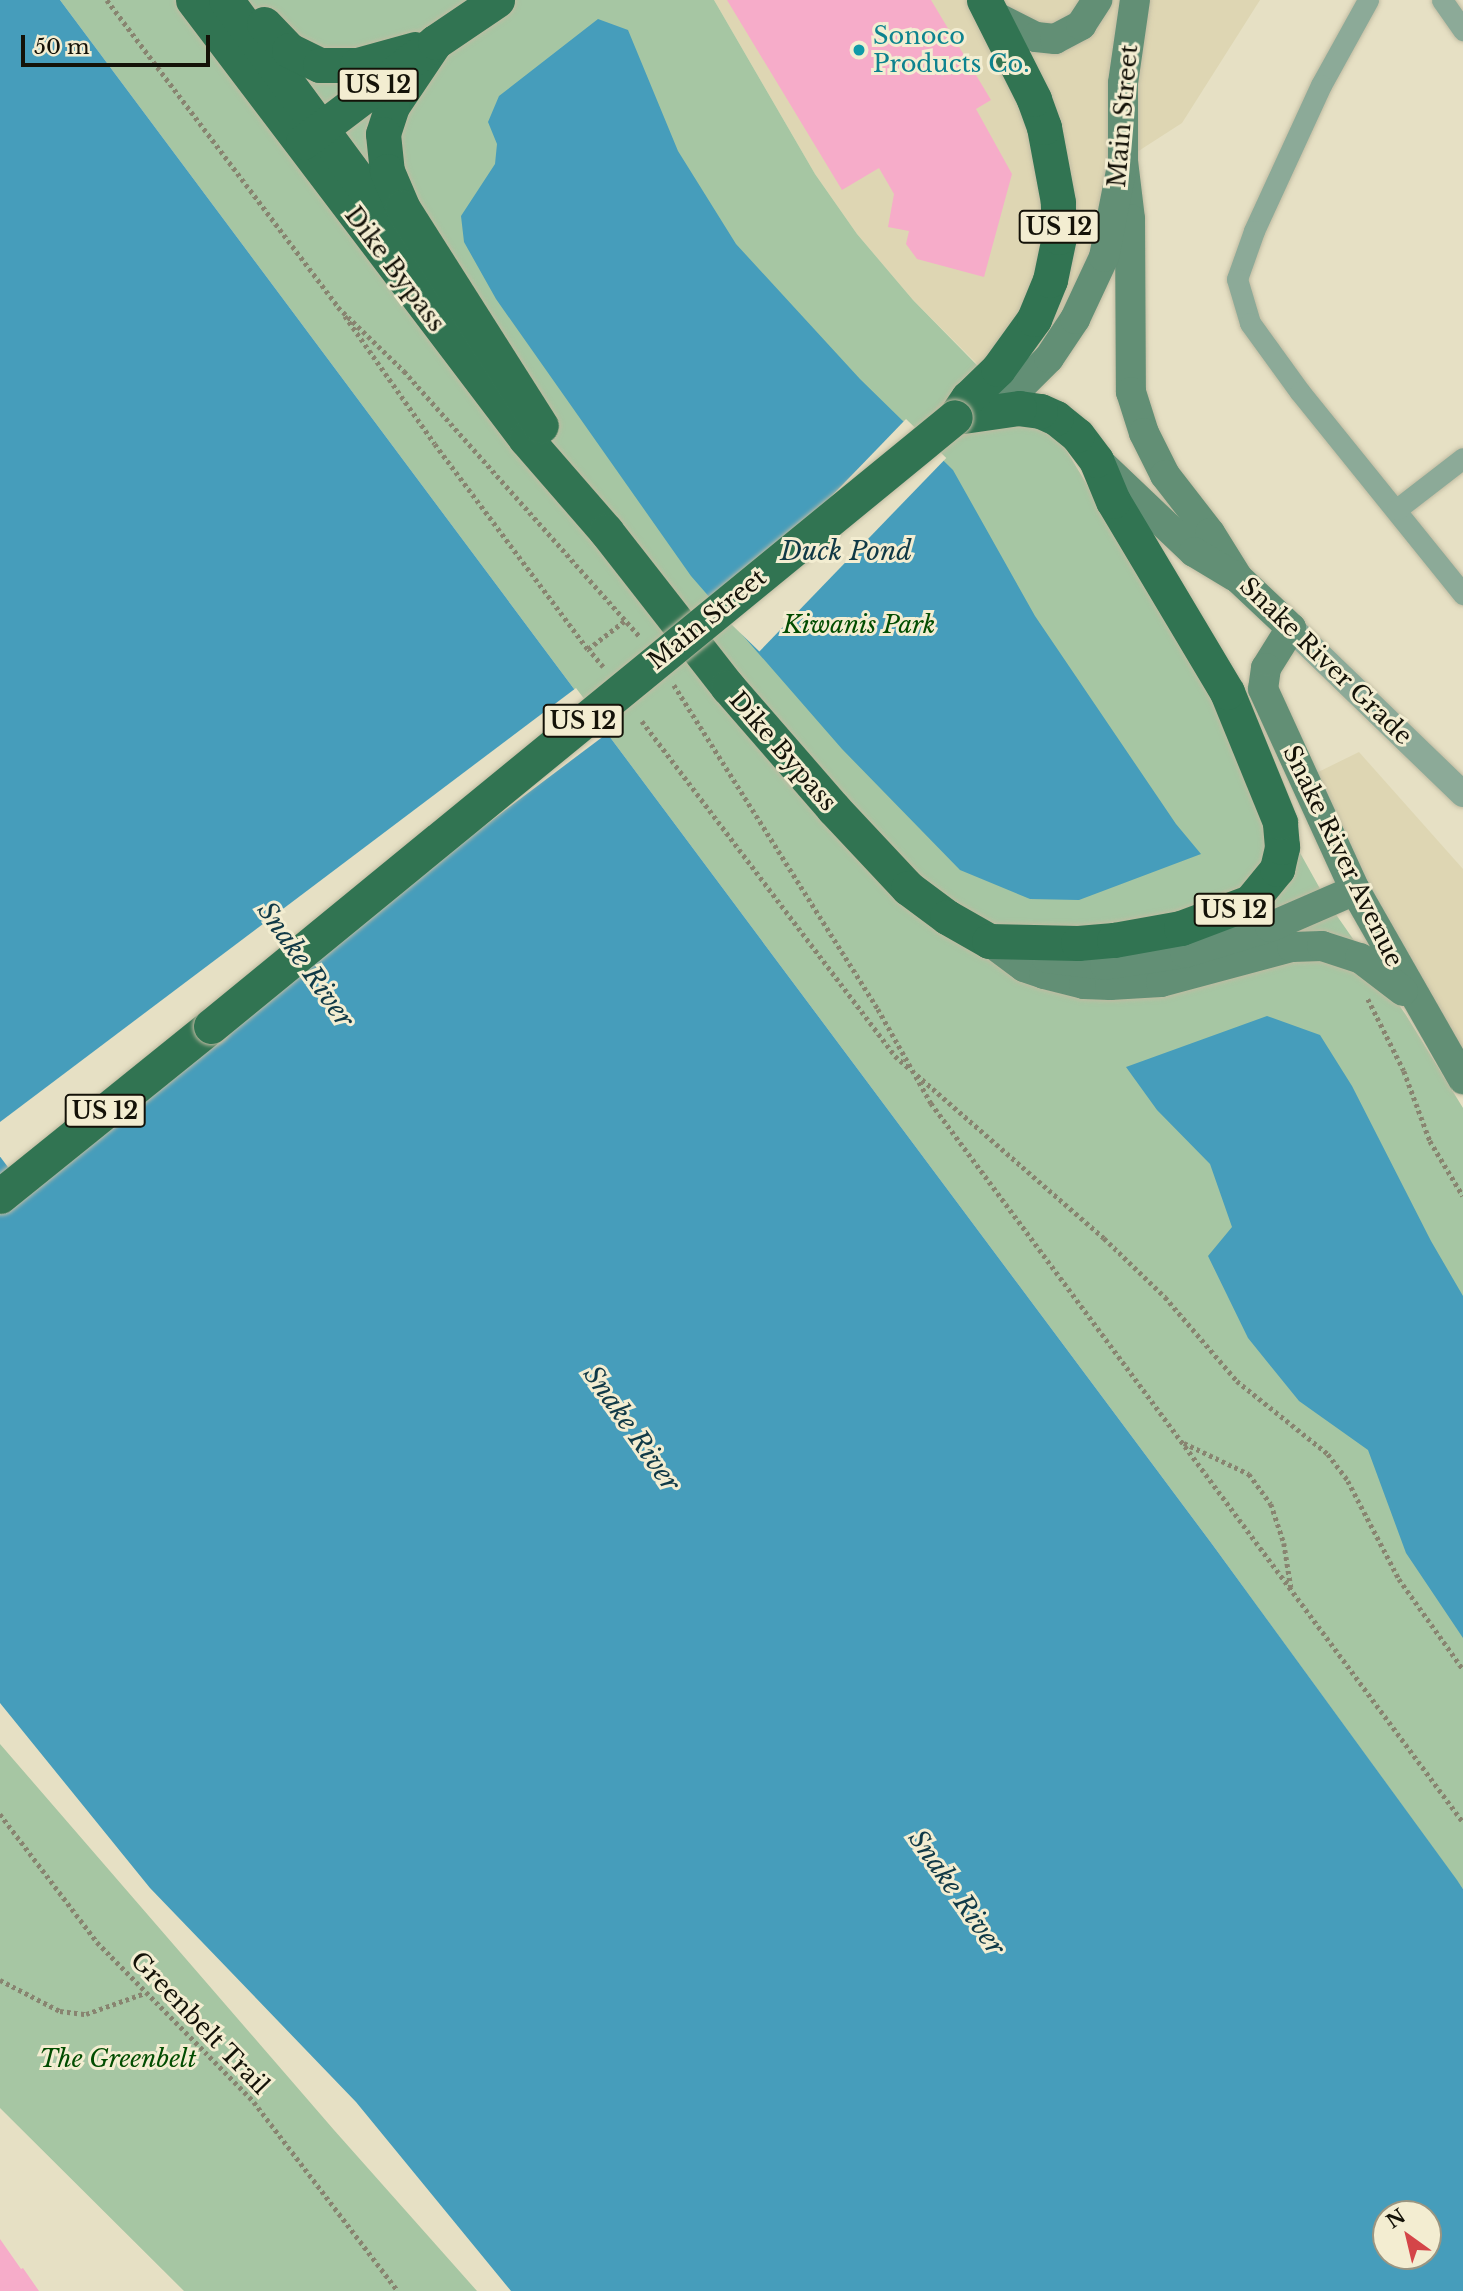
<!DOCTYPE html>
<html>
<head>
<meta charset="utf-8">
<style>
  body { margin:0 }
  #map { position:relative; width:1463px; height:2291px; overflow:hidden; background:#e6e0c4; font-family:"Libre Baskerville",serif }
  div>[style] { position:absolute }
  .built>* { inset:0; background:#ded6b3 }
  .green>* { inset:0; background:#a6c6a3 }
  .water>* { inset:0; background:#469dbb }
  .pier>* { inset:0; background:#e6e0c4; transform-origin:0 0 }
  .building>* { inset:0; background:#f6acc9 }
  .path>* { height:4.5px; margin-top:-2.25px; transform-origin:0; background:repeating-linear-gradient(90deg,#888470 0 3.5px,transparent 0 7px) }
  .roads { filter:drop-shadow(0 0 2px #c0bba2) drop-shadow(0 0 2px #c0bba2) }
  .minor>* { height:21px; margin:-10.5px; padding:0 10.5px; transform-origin:10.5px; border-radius:10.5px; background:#8caa98 }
  .tertiary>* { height:26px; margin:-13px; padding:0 13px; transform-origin:13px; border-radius:13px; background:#8caa98 }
  .secondary>* { height:30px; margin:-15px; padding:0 15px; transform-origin:15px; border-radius:15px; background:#628f75 }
  .trunk>* { height:35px; margin:-17.5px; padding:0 17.5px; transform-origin:17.5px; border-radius:17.5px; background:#317452 }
  .bridges { filter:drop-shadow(0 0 2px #c0bba2) drop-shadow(0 0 2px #c0bba2) }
  .trunk-bridge>* { height:35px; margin:-17.5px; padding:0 17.5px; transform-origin:17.5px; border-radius:17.5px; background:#317452 }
  .dots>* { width:19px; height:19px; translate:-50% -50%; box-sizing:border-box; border:4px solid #f3edd1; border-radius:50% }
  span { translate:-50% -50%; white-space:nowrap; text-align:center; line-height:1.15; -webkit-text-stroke:6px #f3edd1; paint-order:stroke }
  .shield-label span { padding:2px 5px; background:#f3edd1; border:2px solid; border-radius:5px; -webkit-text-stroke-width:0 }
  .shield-label { font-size:23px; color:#141208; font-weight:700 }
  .culture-label { font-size:24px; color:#0d838f }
  .left { translate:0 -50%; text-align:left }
  .street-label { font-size:24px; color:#141208 }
  .park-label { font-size:24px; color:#014c00; font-style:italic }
  .water-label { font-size:26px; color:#103946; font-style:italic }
  .north { position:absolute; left:1372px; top:2200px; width:70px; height:70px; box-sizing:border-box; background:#f3edd1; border:2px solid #9a9581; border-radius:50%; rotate:326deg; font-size:19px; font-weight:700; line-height:28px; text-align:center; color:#141208 }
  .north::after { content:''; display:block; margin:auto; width:24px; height:32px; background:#d44548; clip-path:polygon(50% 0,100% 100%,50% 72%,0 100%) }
  .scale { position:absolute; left:21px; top:35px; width:189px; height:32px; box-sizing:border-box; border:4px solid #141208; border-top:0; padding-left:9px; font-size:21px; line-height:24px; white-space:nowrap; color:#141208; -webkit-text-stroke:5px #f3edd1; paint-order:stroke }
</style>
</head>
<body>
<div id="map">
  <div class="built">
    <div style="clip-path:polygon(714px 0,1260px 0,1182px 123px,1123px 161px,1104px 257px,1010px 397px,913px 300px,857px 234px,815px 174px)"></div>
    <div style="clip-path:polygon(1359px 752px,1463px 869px,1463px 1079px,1304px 779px)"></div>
  </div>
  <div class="green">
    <div style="clip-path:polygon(60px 0,714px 0,815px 174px,857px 234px,913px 300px,1019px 408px,1065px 448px,1192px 659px,1328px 903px,1406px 1015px,1463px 1108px,1463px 1889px,1212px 1544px)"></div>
    <div style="clip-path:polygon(0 1744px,334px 2130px,477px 2291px,184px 2291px,0 2108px)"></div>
  </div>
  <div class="water">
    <div style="clip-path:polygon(evenodd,0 0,60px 0,1212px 1544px,1457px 1880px,1463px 1889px,1463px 2291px,511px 2291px,356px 2102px,150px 1888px,0 1703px,0 0,1386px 2214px,1428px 2214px,1428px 2256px,1386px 2256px,1386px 2214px)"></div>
    <div style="clip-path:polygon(598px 19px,628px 30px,678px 151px,736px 244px,860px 379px,953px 470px,1035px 616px,1176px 824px,1201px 854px,1079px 900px,1030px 899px,960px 870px,842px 749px,691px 576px,496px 299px,464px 242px,461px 216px,495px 164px,497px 144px,488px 122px,499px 96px)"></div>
    <div style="clip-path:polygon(1267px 1016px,1320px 1035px,1352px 1086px,1431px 1241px,1463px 1296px,1463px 1638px,1406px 1553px,1368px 1450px,1299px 1401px,1248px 1338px,1208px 1256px,1232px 1227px,1210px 1164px,1157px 1110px,1126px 1067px)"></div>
  </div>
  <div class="pier">
    <div style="left:906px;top:419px;width:56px;height:269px;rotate:44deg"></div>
    <div style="left:576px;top:688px;width:55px;height:742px;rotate:53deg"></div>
  </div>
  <div class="building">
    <div style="clip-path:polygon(727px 0,931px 0,991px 100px,976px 109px,1012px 174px,984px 277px,917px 259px,906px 244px,909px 231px,888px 227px,894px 194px,879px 168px,842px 190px)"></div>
    <div style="clip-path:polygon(0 2239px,21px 2269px,23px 2268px,39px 2291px,0 2291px)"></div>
  </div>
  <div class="path">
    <div style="left:107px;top:0;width:384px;rotate:53deg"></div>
    <div style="left:338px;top:307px;width:92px;rotate:44.1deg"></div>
    <div style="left:404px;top:371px;width:356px;rotate:48.4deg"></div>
    <div style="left:345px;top:316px;width:156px;rotate:54.9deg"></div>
    <div style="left:435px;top:444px;width:256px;rotate:53.3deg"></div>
    <div style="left:603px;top:667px;width:23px;rotate:-130deg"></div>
    <div style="left:588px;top:649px;width:49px;rotate:-37.6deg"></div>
    <div style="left:674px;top:685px;width:383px;rotate:57.8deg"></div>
    <div style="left:878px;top:1009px;width:108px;rotate:60.6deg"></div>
    <div style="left:931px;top:1103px;width:894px;rotate:53.5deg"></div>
    <div style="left:642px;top:721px;width:420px;rotate:52.9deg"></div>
    <div style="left:895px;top:1056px;width:20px;rotate:41deg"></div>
    <div style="left:1368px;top:999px;width:80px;rotate:63.4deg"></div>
    <div style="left:1404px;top:1071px;width:75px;rotate:69.6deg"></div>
    <div style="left:1430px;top:1141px;width:64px;rotate:59deg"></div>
    <div style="left:917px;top:1075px;width:248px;rotate:41.1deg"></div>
    <div style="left:1104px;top:1238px;width:85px;rotate:44deg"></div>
    <div style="left:1165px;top:1297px;width:111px;rotate:49.4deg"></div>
    <div style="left:1237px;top:1381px;width:117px;rotate:38.7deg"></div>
    <div style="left:1328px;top:1454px;width:34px;rotate:53deg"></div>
    <div style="left:1348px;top:1481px;width:110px;rotate:62.5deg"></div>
    <div style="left:1399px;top:1579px;width:110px;rotate:54.6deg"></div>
    <div style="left:1184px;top:1443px;width:72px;rotate:25.5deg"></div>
    <div style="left:1249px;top:1474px;width:37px;rotate:54deg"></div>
    <div style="left:1271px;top:1504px;width:41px;rotate:71.6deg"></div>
    <div style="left:1284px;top:1543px;width:45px;rotate:81deg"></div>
    <div style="left:0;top:1814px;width:161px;rotate:52.8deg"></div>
    <div style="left:97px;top:1942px;width:224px;rotate:45.5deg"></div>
    <div style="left:254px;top:2102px;width:238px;rotate:52.7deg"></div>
    <div style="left:0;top:1980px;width:68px;rotate:27.3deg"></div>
    <div style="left:60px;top:2011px;width:26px;rotate:7deg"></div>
    <div style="left:86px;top:2014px;width:63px;rotate:-19.6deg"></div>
  </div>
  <div class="roads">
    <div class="minor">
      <div style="left:1368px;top:0;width:97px;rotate:118.9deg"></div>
      <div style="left:1321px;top:85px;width:161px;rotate:114.7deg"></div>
      <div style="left:1254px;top:231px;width:51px;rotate:109.5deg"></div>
      <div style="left:1237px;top:279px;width:46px;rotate:73.5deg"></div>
      <div style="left:1250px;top:323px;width:85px;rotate:54.1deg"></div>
      <div style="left:1300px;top:392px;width:260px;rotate:51.1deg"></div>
      <div style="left:1442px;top:0;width:37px;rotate:55deg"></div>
      <div style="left:1397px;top:509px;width:83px;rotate:-37.7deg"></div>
    </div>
    <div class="tertiary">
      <div style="left:1291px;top:628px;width:239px;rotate:44deg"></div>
    </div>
    <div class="secondary">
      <div style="left:994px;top:16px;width:47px;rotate:26.6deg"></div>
      <div style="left:1036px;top:37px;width:19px;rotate:6deg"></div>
      <div style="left:1055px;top:39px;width:30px;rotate:-28deg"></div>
      <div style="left:1081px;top:25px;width:30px;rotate:-57deg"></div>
      <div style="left:1123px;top:161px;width:58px;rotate:83.1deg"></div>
      <div style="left:1130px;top:219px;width:173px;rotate:89.7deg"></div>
      <div style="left:1131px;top:392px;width:43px;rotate:72.4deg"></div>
      <div style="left:1144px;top:433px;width:47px;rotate:63.4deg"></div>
      <div style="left:1165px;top:475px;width:73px;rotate:52.2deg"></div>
      <div style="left:1210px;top:533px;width:53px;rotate:58.1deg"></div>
      <div style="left:1238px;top:578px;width:73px;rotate:43.3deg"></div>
      <div style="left:1291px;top:628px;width:47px;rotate:122deg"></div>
      <div style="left:1266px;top:668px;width:21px;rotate:98deg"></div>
      <div style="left:1263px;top:689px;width:221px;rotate:65.4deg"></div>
      <div style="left:1355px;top:890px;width:218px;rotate:60.3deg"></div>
      <div style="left:985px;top:411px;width:29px;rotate:-29deg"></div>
      <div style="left:1010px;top:397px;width:55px;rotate:-45deg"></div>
      <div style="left:1049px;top:358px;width:47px;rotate:-56.3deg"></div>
      <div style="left:1075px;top:319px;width:68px;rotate:-64.9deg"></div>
      <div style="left:1104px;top:257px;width:98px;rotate:-78.8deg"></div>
      <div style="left:1123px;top:161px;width:78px;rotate:-90deg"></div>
      <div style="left:1123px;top:83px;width:84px;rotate:-81.8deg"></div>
      <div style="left:1099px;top:462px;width:131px;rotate:43.5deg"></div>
      <div style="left:1194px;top:552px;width:47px;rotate:31deg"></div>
      <div style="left:989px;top:941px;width:44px;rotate:36.6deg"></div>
      <div style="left:1024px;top:967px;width:21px;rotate:19deg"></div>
      <div style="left:1044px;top:974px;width:41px;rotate:14deg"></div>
      <div style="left:1084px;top:984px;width:26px;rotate:2deg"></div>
      <div style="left:1110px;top:985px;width:51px;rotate:-3.4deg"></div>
      <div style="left:1161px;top:982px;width:136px;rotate:-15deg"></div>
      <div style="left:1292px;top:947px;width:30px;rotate:-2deg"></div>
      <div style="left:1322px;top:946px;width:40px;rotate:18deg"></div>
      <div style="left:1360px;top:958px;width:54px;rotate:37.5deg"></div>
      <div style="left:1047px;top:958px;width:58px;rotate:6.9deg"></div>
      <div style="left:1105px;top:965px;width:81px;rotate:-8.5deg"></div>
      <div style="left:1185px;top:953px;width:89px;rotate:-17deg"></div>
      <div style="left:1270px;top:927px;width:93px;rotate:-23.5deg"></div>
    </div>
    <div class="trunk">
      <div style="left:193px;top:0;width:551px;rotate:52.82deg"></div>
      <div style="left:526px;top:439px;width:122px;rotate:49deg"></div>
      <div style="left:606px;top:531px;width:198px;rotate:52deg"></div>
      <div style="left:728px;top:687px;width:160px;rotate:49deg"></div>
      <div style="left:833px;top:808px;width:110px;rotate:46.8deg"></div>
      <div style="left:908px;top:888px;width:49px;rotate:36.6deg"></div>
      <div style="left:947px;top:917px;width:48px;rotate:29.7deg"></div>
      <div style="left:989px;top:941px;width:89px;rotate:1.3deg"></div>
      <div style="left:1078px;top:943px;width:36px;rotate:-5deg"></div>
      <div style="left:1114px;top:940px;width:68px;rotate:-10.2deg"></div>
      <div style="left:1181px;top:928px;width:74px;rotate:-20.6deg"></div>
      <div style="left:1250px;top:902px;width:43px;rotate:-50.7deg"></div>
      <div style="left:1277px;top:869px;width:23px;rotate:-77deg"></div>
      <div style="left:1282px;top:847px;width:25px;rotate:-95deg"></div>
      <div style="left:1280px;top:822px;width:140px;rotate:-112.2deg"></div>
      <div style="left:1227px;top:692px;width:222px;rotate:-120.8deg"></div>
      <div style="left:1113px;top:501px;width:44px;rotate:-112.5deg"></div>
      <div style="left:1096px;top:460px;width:31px;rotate:-127deg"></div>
      <div style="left:1077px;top:435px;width:27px;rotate:-141deg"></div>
      <div style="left:1056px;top:418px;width:17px;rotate:-156deg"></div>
      <div style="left:1040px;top:411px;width:21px;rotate:-172deg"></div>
      <div style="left:1019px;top:408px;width:65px;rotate:172deg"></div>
      <div style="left:226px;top:0;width:354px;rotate:53.6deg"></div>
      <div style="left:264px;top:24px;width:36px;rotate:46deg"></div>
      <div style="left:289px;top:50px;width:34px;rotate:26deg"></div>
      <div style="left:320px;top:65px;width:37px"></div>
      <div style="left:357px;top:65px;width:60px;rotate:-15.4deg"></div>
      <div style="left:435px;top:42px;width:77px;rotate:123.9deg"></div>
      <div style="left:392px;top:106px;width:29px;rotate:108deg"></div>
      <div style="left:383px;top:134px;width:37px;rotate:84deg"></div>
      <div style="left:387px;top:171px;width:39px;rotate:67deg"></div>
      <div style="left:402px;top:207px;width:259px;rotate:57.6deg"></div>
      <div style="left:303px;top:142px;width:166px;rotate:-37.1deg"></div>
      <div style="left:435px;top:42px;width:75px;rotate:-34.1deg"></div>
      <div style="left:955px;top:417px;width:23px;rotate:-56deg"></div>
      <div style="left:968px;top:398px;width:42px;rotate:-44deg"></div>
      <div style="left:998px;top:369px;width:62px;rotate:-54.2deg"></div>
      <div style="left:1034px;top:319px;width:42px;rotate:-67.7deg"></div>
      <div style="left:1050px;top:280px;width:44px;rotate:-78.2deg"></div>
      <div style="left:1059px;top:237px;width:35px;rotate:-92deg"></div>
      <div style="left:1058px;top:202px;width:76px;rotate:-100.6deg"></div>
      <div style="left:1044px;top:127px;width:30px;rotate:-110deg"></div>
      <div style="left:1034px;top:99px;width:111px;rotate:-116.8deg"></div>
      <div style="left:0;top:1196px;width:271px;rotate:-38.9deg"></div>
    </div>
  </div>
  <div class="bridges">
    <div class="trunk-bridge">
      <div style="left:211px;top:1026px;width:961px;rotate:-39.3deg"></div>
    </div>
  </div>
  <div class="dots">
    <div style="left:859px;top:50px;background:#0f9aa8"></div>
  </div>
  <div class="shield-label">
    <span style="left:378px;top:85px">US 12</span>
    <span style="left:1059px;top:227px">US 12</span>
    <span style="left:583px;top:721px">US 12</span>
    <span style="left:1234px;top:910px">US 12</span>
    <span style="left:105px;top:1111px">US 12</span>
  </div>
  <div class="culture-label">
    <span class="left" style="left:873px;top:50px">Sonoco<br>Products Co.</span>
  </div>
  <div class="street-label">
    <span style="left:1123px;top:116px;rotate:-85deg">Main Street</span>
    <span style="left:395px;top:269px;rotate:53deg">Dike Bypass</span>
    <span style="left:707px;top:619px;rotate:-39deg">Main Street</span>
    <span style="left:1326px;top:661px;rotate:44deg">Snake River Grade</span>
    <span style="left:783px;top:751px;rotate:49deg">Dike Bypass</span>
    <span style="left:1343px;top:856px;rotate:64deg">Snake River Avenue</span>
    <span style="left:200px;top:2023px;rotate:46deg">Greenbelt Trail</span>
  </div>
  <div class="park-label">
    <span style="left:859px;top:625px">Kiwanis Park</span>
    <span style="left:118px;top:2059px">The Greenbelt</span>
  </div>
  <div class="water-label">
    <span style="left:846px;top:552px">Duck Pond</span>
    <span style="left:305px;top:965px;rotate:55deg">Snake River</span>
    <span style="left:631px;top:1429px;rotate:55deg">Snake River</span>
    <span style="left:956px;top:1893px;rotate:55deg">Snake River</span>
  </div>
  <div class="north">N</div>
  <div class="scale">50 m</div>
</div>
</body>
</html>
